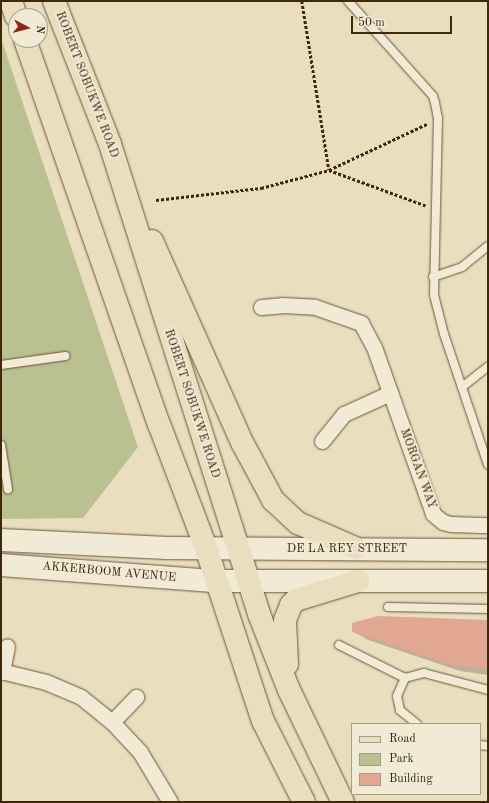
<!DOCTYPE html>
<html>
<head>
<meta charset="utf-8">
<style>
  body { margin:0 }
  #map { position:relative; width:489px; height:803px; overflow:hidden; background:#e9dfbf; font-family:"Old Standard TT",serif }
  div>[style] { position:absolute }
  .green>* { inset:0; background:#b9c190 }
  .shadow>* { inset:0; background:#0003 }
  .building>* { inset:0; background:#e1a793 }
  .path>* { height:2.5px; margin-top:-1.25px; transform-origin:0; background:repeating-linear-gradient(90deg,#40290b 0 3px,transparent 0 5px) }
  .roads { filter:drop-shadow(0 0 1px #6a5638) drop-shadow(0 0 1px #6a5638) }
  .service>* { height:8px; margin:-4px; padding:0 4px; transform-origin:4px; border-radius:4px; background:#f1ead5 }
  .minor>* { height:15px; margin:-7.5px; padding:0 7.5px; transform-origin:7.5px; border-radius:7.5px; background:#f1ead5 }
  .secondary>* { height:22px; margin:-11px; padding:0 11px; transform-origin:11px; border-radius:11px; background:#f1ead5 }
  .primary>* { height:22px; margin:-11px; padding:0 11px; transform-origin:11px; border-radius:11px; background:#e9dfbf }
  span { translate:-50% -50%; white-space:nowrap; text-align:center; line-height:1.15; -webkit-text-stroke:3.5px #f1ead5; paint-order:stroke }
  .street-label { font-size:12px; color:#40290b }
  .frame { position:absolute; inset:0; border:2px solid #40290b; pointer-events:none }
  .legend { position:absolute; left:351px; top:723px; width:130px; height:72px; box-sizing:border-box; background:#f1ead5; border:1px solid #aa9d84; margin:0; padding:5px 7px; list-style:none; font-size:12px; color:#40290b }
  .legend li { display:flex; align-items:center; gap:8px; height:20px }
  .legend b { width:20px; border:1px solid #aa9d84 }
  .north { position:absolute; left:8px; top:8px; width:40px; height:40px; box-sizing:border-box; background:#f1ead5; border:1px solid #aa9d84; border-radius:50%; rotate:97deg; font-size:11px; font-weight:700; line-height:16px; text-align:center; color:#40290b }
  .north::after { content:''; display:block; margin:auto; width:14px; height:18px; background:#8f2418; clip-path:polygon(50% 0,100% 100%,50% 72%,0 100%) }
  .scale { position:absolute; left:351px; top:16px; width:101px; height:18px; box-sizing:border-box; border:2px solid #40290b; border-top:0; padding-left:5px; font-size:12px; line-height:14px; white-space:nowrap; color:#40290b; -webkit-text-stroke:3px #f1ead5; paint-order:stroke }
</style>
</head>
<body>
<div id="map">
  <div class="green">
    <div style="clip-path:polygon(1px 38px,138px 447px,83px 518px,1px 519px)"></div>
  </div>
  <div class="shadow">
    <div style="clip-path:polygon(488px 621px,488px 675px,460px 671px,368px 640px,353px 631px)"></div>
  </div>
  <div class="building">
    <div style="clip-path:polygon(378px 616px,488px 620px,488px 668px,461px 667px,444px 663px,352px 632px,352px 623px)"></div>
  </div>
  <div class="path">
    <div style="left:302px;top:1px;width:171px;rotate:80.9deg"></div>
    <div style="left:329px;top:170px;width:110px;rotate:-25.2deg"></div>
    <div style="left:156px;top:200px;width:106px;rotate:-6.5deg"></div>
    <div style="left:261px;top:188px;width:70px;rotate:-14.8deg"></div>
    <div style="left:329px;top:170px;width:104px;rotate:20.2deg"></div>
  </div>
  <div class="roads">
    <div class="service">
      <div style="left:348px;top:1px;width:127px;rotate:48.2deg"></div>
      <div style="left:433px;top:96px;width:7px;rotate:74deg"></div>
      <div style="left:435px;top:103px;width:15px;rotate:79deg"></div>
      <div style="left:438px;top:118px;width:177px;rotate:91.3deg"></div>
      <div style="left:434px;top:295px;width:40px;rotate:75.6deg"></div>
      <div style="left:444px;top:334px;width:138px;rotate:71.4deg"></div>
      <div style="left:433px;top:277px;width:31px;rotate:-19deg"></div>
      <div style="left:462px;top:267px;width:33px;rotate:-39deg"></div>
      <div style="left:1px;top:365px;width:65px;rotate:-8deg"></div>
      <div style="left:462px;top:387px;width:33px;rotate:-38deg"></div>
      <div style="left:1px;top:445px;width:45px;rotate:81deg"></div>
      <div style="left:388px;top:607px;width:100px;rotate:1.1deg"></div>
      <div style="left:339px;top:645px;width:74px;rotate:26.6deg"></div>
      <div style="left:417px;top:724px;width:22px;rotate:-141deg"></div>
      <div style="left:400px;top:710px;width:14px;rotate:-102deg"></div>
      <div style="left:397px;top:696px;width:20px;rotate:-66deg"></div>
      <div style="left:405px;top:678px;width:20px;rotate:-15deg"></div>
      <div style="left:424px;top:673px;width:66px;rotate:14.9deg"></div>
      <div style="left:480px;top:745px;width:8px;rotate:7deg"></div>
    </div>
    <div class="minor">
      <div style="left:261px;top:307px;width:21px;rotate:-5deg"></div>
      <div style="left:282px;top:305px;width:33px;rotate:3deg"></div>
      <div style="left:315px;top:307px;width:49px;rotate:19.2deg"></div>
      <div style="left:361px;top:323px;width:27px;rotate:62deg"></div>
      <div style="left:374px;top:347px;width:177px;rotate:70.5deg"></div>
      <div style="left:433px;top:514px;width:13px;rotate:39deg"></div>
      <div style="left:443px;top:522px;width:8px;rotate:14deg"></div>
      <div style="left:451px;top:524px;width:37px;rotate:2deg"></div>
      <div style="left:322px;top:441px;width:35px;rotate:-51deg"></div>
      <div style="left:344px;top:414px;width:51px;rotate:-24.5deg"></div>
      <div style="left:1px;top:671px;width:46px;rotate:13.7deg"></div>
      <div style="left:46px;top:682px;width:38px;rotate:23deg"></div>
      <div style="left:81px;top:697px;width:40px;rotate:39deg"></div>
      <div style="left:112px;top:722px;width:41px;rotate:47deg"></div>
      <div style="left:140px;top:752px;width:58px;rotate:59deg"></div>
      <div style="left:2px;top:672px;width:26px;rotate:-79deg"></div>
      <div style="left:112px;top:722px;width:35px;rotate:-46deg"></div>
    </div>
    <div class="secondary">
      <div style="left:1px;top:540px;width:166px;rotate:2.8deg"></div>
      <div style="left:167px;top:548px;width:321px;rotate:0.4deg"></div>
      <div style="left:1px;top:565px;width:216px;rotate:4.3deg"></div>
      <div style="left:216px;top:581px;width:272px"></div>
    </div>
    <div class="primary">
      <div style="left:11px;top:1px;width:16px;rotate:72deg"></div>
      <div style="left:54px;top:1px;width:154px;rotate:68.6deg"></div>
      <div style="left:110px;top:144px;width:493px;rotate:72.4deg"></div>
      <div style="left:259px;top:614px;width:82px;rotate:68.5deg"></div>
      <div style="left:289px;top:690px;width:124px;rotate:64.3deg"></div>
      <div style="left:25px;top:40px;width:407px;rotate:70.8deg"></div>
      <div style="left:159px;top:424px;width:133px;rotate:69.2deg"></div>
      <div style="left:206px;top:548px;width:182px;rotate:71.8deg"></div>
      <div style="left:263px;top:721px;width:91px;rotate:63.2deg"></div>
      <div style="left:152px;top:241px;width:222px;rotate:65.9deg"></div>
      <div style="left:243px;top:444px;width:64px;rotate:61.8deg"></div>
      <div style="left:273px;top:500px;width:34px;rotate:43deg"></div>
      <div style="left:298px;top:523px;width:62px;rotate:23.7deg"></div>
      <div style="left:287px;top:664px;width:44px;rotate:-92.6deg"></div>
      <div style="left:285px;top:620px;width:16px;rotate:-68deg"></div>
      <div style="left:291px;top:605px;width:7px;rotate:-45deg"></div>
      <div style="left:296px;top:600px;width:65px;rotate:-17deg"></div>
    </div>
  </div>
  <div class="street-label">
    <span style="left:86px;top:85px;rotate:69deg">ROBERT SOBUKWE ROAD</span>
    <span style="left:191px;top:404px;rotate:72deg">ROBERT SOBUKWE ROAD</span>
    <span style="left:417px;top:469px;rotate:70deg">MORGAN WAY</span>
    <span style="left:347px;top:550px">DE LA REY STREET</span>
    <span style="left:109px;top:573px;rotate:5deg">AKKERBOOM AVENUE</span>
  </div>
  <div class="frame"></div>
  <ul class="legend">
  <li><b style="height:5px;background:#e9dfbf"></b>Road</li>
  <li><b style="height:11px;background:#b9c190"></b>Park</li>
  <li><b style="height:11px;background:#e1a793"></b>Building</li>
  </ul>
  <div class="north">N</div>
  <div class="scale">50 m</div>
</div>
</body>
</html>
